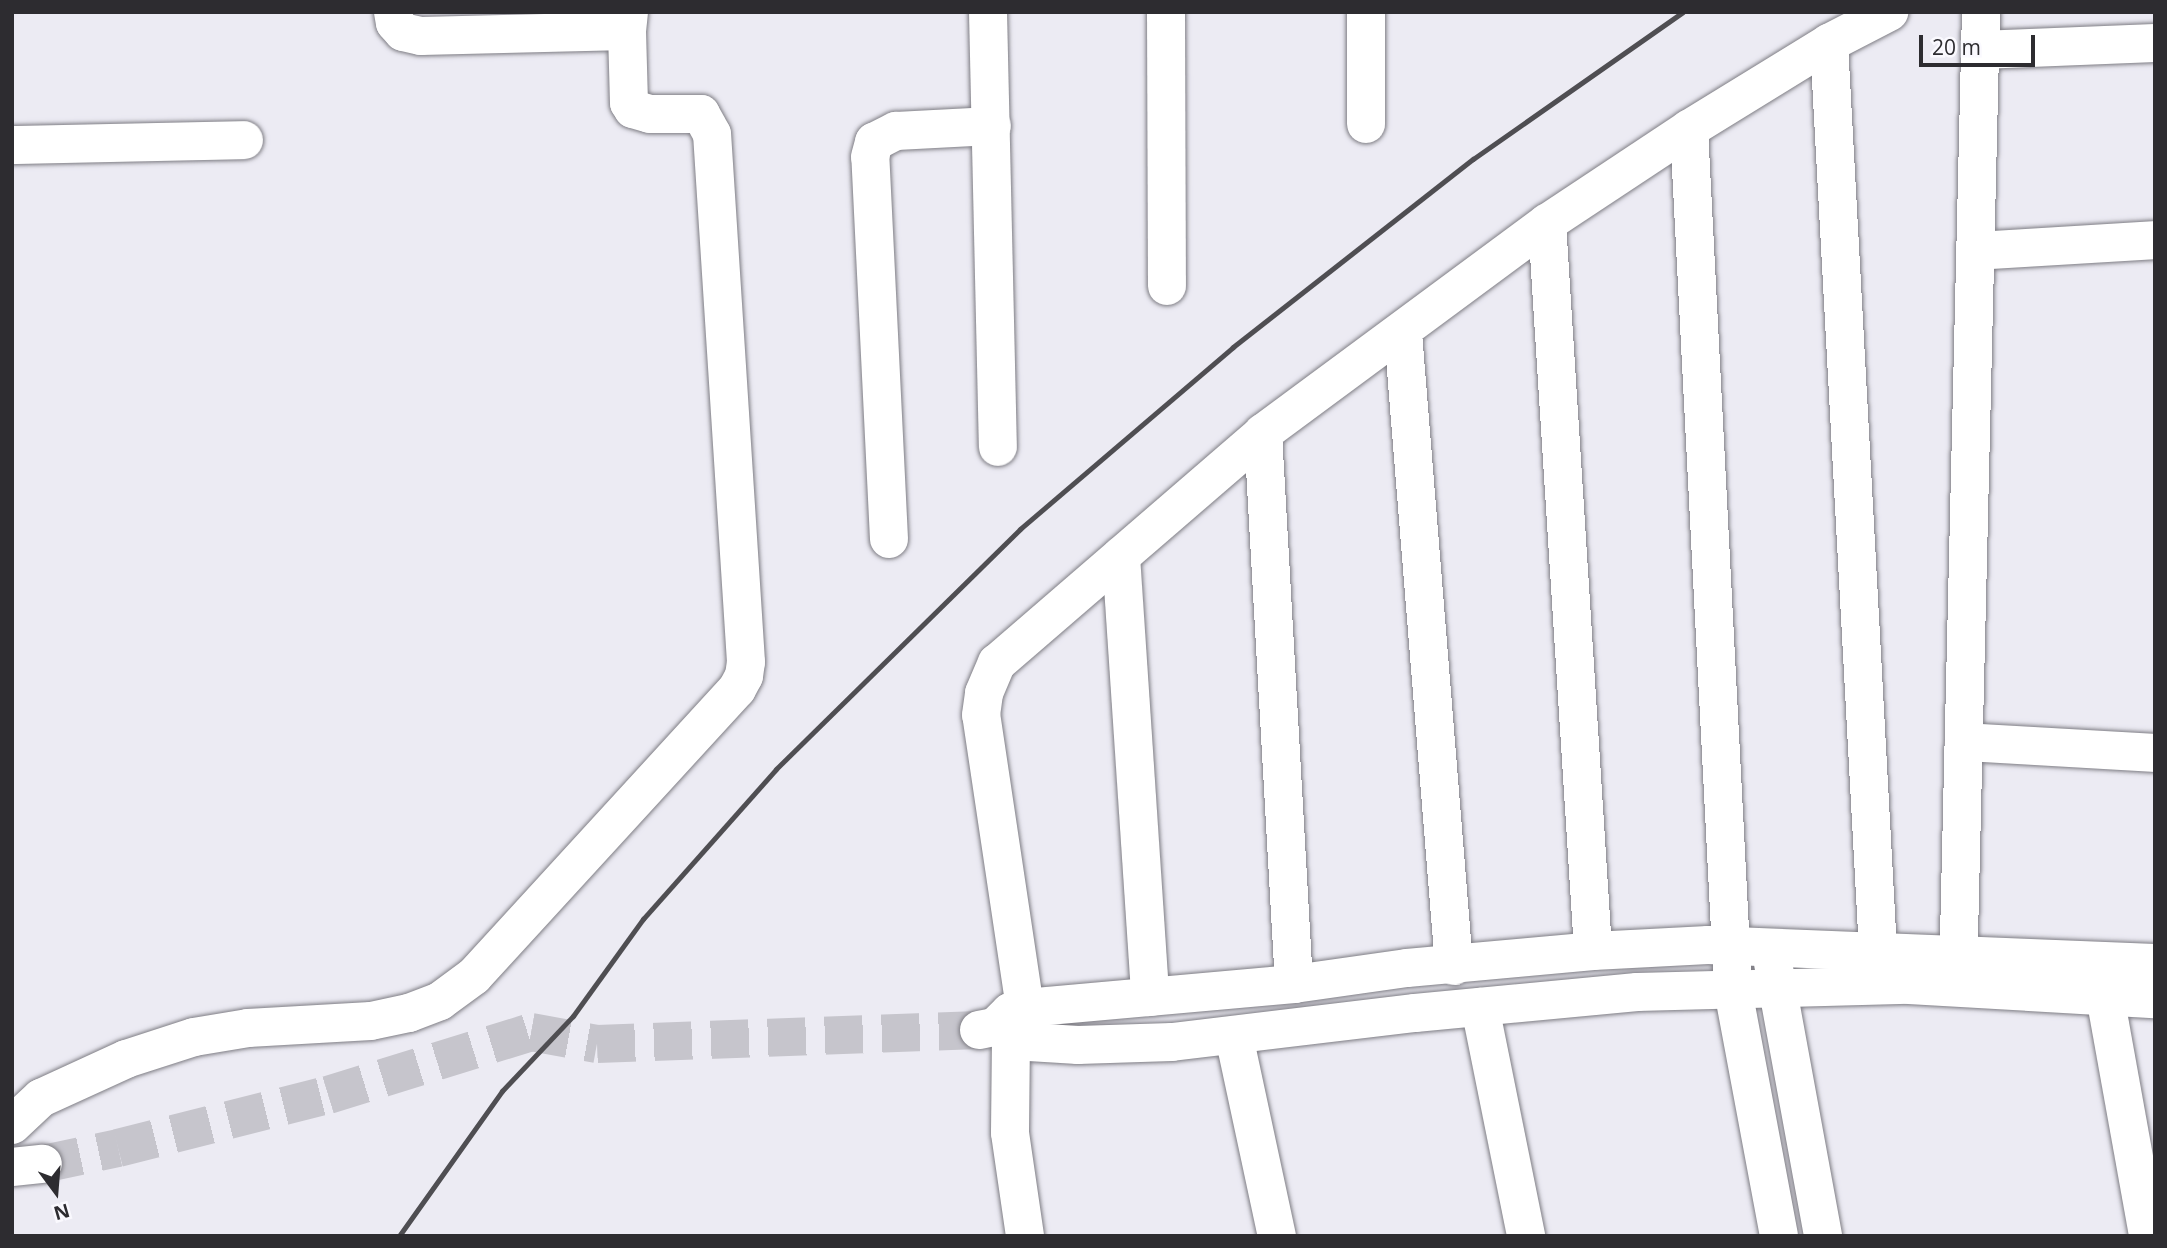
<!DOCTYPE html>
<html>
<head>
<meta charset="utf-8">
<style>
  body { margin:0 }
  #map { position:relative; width:2167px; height:1248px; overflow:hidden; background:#ecebf3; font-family:"Open Sans",sans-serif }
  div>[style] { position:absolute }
  .minor-tunnel>* { height:38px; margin-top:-19px; transform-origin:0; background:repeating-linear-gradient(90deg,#c6c5cc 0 38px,transparent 0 57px) }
  .roads { filter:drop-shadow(0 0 2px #7e7d84) drop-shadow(0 0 2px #7e7d84) }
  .minor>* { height:38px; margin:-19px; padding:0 19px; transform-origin:19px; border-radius:19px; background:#fff }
  .rail>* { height:5px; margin:-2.5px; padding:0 2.5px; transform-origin:2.5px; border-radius:2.5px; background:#4f4e52 }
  span { translate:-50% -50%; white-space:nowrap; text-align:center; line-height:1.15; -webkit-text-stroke:7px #faf9fe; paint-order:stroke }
  .frame { position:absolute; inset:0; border:14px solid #2d2c30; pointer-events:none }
  .north { position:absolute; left:21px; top:1157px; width:70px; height:70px; -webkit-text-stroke:5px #faf9fe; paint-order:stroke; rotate:164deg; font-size:19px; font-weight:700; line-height:28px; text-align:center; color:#2d2c30 }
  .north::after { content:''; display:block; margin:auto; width:24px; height:32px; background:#2d2c30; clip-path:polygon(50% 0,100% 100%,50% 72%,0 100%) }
  .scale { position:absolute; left:1919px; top:35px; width:116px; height:32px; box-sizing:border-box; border:4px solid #2d2c30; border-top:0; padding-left:9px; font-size:21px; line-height:24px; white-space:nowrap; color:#2d2c30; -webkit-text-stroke:5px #faf9fe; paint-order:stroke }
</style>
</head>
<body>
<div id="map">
  <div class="minor-tunnel">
    <div style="left:43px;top:1164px;width:77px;rotate:-12deg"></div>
    <div style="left:118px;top:1148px;width:217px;rotate:-14.2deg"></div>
    <div style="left:328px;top:1095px;width:213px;rotate:-17.2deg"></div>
    <div style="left:531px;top:1032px;width:67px;rotate:10.3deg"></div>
    <div style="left:597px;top:1044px;width:382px;rotate:-2.1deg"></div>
  </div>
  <div class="roads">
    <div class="minor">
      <div style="left:393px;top:12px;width:11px;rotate:80deg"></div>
      <div style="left:395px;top:23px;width:12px;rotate:48deg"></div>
      <div style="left:403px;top:32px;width:18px;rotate:13deg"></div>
      <div style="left:421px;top:36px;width:206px;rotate:-1.4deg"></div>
      <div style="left:627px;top:31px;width:19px;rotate:-84deg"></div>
      <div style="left:988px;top:12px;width:435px;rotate:88.7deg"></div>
      <div style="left:1166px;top:12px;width:274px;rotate:89.8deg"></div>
      <div style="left:1366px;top:12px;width:112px;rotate:90deg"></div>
      <div style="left:1829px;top:43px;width:910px;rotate:86.91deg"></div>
      <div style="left:1980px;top:50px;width:175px;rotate:-2.3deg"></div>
      <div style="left:1689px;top:129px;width:862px;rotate:87.07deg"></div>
      <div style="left:1733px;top:990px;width:250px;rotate:79.4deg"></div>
      <div style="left:12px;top:145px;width:232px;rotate:-1.2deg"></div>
      <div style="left:1547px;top:223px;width:729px;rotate:86.38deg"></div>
      <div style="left:1976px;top:251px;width:179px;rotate:-3.5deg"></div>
      <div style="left:1403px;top:333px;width:635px;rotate:85.39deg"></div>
      <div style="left:1263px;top:433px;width:552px;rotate:86.78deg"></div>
      <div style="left:889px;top:539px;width:382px;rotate:-92.8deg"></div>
      <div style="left:870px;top:157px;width:16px;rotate:-75deg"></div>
      <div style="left:874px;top:142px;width:25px;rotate:-27deg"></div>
      <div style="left:896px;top:131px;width:96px;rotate:-3deg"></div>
      <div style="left:1121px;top:556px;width:442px;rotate:86.2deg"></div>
      <div style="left:1964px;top:742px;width:191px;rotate:3.3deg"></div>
      <div style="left:1773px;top:963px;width:278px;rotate:79.6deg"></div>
      <div style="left:1958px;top:979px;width:967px;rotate:-88.64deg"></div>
      <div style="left:2105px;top:996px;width:244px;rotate:79.8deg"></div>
      <div style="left:1480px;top:1007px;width:234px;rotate:78.6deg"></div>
      <div style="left:1025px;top:1008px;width:296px;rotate:-98.5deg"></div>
      <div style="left:981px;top:715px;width:22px;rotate:-82deg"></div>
      <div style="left:984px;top:693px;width:33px;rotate:-67deg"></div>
      <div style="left:997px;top:663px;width:352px;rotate:-40.8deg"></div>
      <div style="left:1263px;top:433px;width:353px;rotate:-36.5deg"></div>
      <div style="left:1547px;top:223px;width:170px;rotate:-33.5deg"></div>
      <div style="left:1689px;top:129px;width:164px;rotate:-31.6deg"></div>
      <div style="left:1829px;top:43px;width:68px;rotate:-27.3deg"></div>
      <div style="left:995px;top:1027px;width:37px;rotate:24deg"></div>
      <div style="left:1029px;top:1042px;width:49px;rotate:3.5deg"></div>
      <div style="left:1078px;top:1045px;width:94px;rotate:-1.8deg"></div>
      <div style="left:1172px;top:1042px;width:245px;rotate:-6.8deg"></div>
      <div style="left:1415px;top:1013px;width:223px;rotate:-5.4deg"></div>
      <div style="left:1637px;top:992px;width:272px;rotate:-1.5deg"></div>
      <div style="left:1909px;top:985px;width:246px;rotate:3.3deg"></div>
      <div style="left:979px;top:1030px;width:16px;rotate:-11deg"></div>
      <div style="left:995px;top:1027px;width:21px;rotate:-45deg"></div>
      <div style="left:1010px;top:1012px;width:16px;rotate:-15deg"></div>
      <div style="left:1025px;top:1008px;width:270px;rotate:-5.1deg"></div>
      <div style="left:1294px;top:984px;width:114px;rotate:-8.1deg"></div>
      <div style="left:1407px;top:968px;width:187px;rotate:-5.2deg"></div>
      <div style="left:1593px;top:951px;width:115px;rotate:-3deg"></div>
      <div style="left:1708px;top:945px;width:447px;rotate:2.3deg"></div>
      <div style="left:1234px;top:1036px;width:205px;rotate:77.9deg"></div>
      <div style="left:1011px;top:1037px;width:96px;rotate:90.6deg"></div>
      <div style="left:1010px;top:1133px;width:104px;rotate:81.7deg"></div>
      <div style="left:12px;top:1125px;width:40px;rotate:-43deg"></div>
      <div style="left:41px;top:1098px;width:94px;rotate:-24.6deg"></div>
      <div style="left:126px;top:1059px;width:71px;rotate:-17.9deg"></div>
      <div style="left:194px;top:1037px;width:55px;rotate:-9.5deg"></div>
      <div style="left:248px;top:1028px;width:123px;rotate:-3.3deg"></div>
      <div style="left:371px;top:1021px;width:39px;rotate:-12deg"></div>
      <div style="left:409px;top:1013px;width:33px;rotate:-21deg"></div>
      <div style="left:440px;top:1001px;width:42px;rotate:-36.3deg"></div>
      <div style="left:474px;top:976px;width:389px;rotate:-47.5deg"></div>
      <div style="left:737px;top:689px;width:15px;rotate:-62deg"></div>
      <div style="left:744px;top:676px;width:14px;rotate:-82deg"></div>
      <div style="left:746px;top:662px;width:529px;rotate:-93.68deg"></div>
      <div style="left:712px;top:134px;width:23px;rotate:-119deg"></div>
      <div style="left:701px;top:114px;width:51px;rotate:180deg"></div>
      <div style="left:650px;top:114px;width:18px;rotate:-164deg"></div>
      <div style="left:633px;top:109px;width:7px;rotate:-124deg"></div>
      <div style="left:629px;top:103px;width:72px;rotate:-91.6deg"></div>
      <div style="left:12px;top:1167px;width:31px;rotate:-6deg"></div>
    </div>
  </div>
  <div class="rail">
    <div style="left:399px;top:1236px;width:178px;rotate:-54.6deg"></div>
    <div style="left:502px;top:1091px;width:103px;rotate:-46.6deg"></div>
    <div style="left:573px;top:1016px;width:120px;rotate:-54.2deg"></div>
    <div style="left:643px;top:919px;width:200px;rotate:-48.4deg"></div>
    <div style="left:776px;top:769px;width:342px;rotate:-44.5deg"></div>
    <div style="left:1020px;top:529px;width:280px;rotate:-40.5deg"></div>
    <div style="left:1233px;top:347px;width:305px;rotate:-38.1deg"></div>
    <div style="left:1473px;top:159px;width:256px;rotate:-35deg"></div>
  </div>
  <div class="frame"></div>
  <div class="north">N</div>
  <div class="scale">20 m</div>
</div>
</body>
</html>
